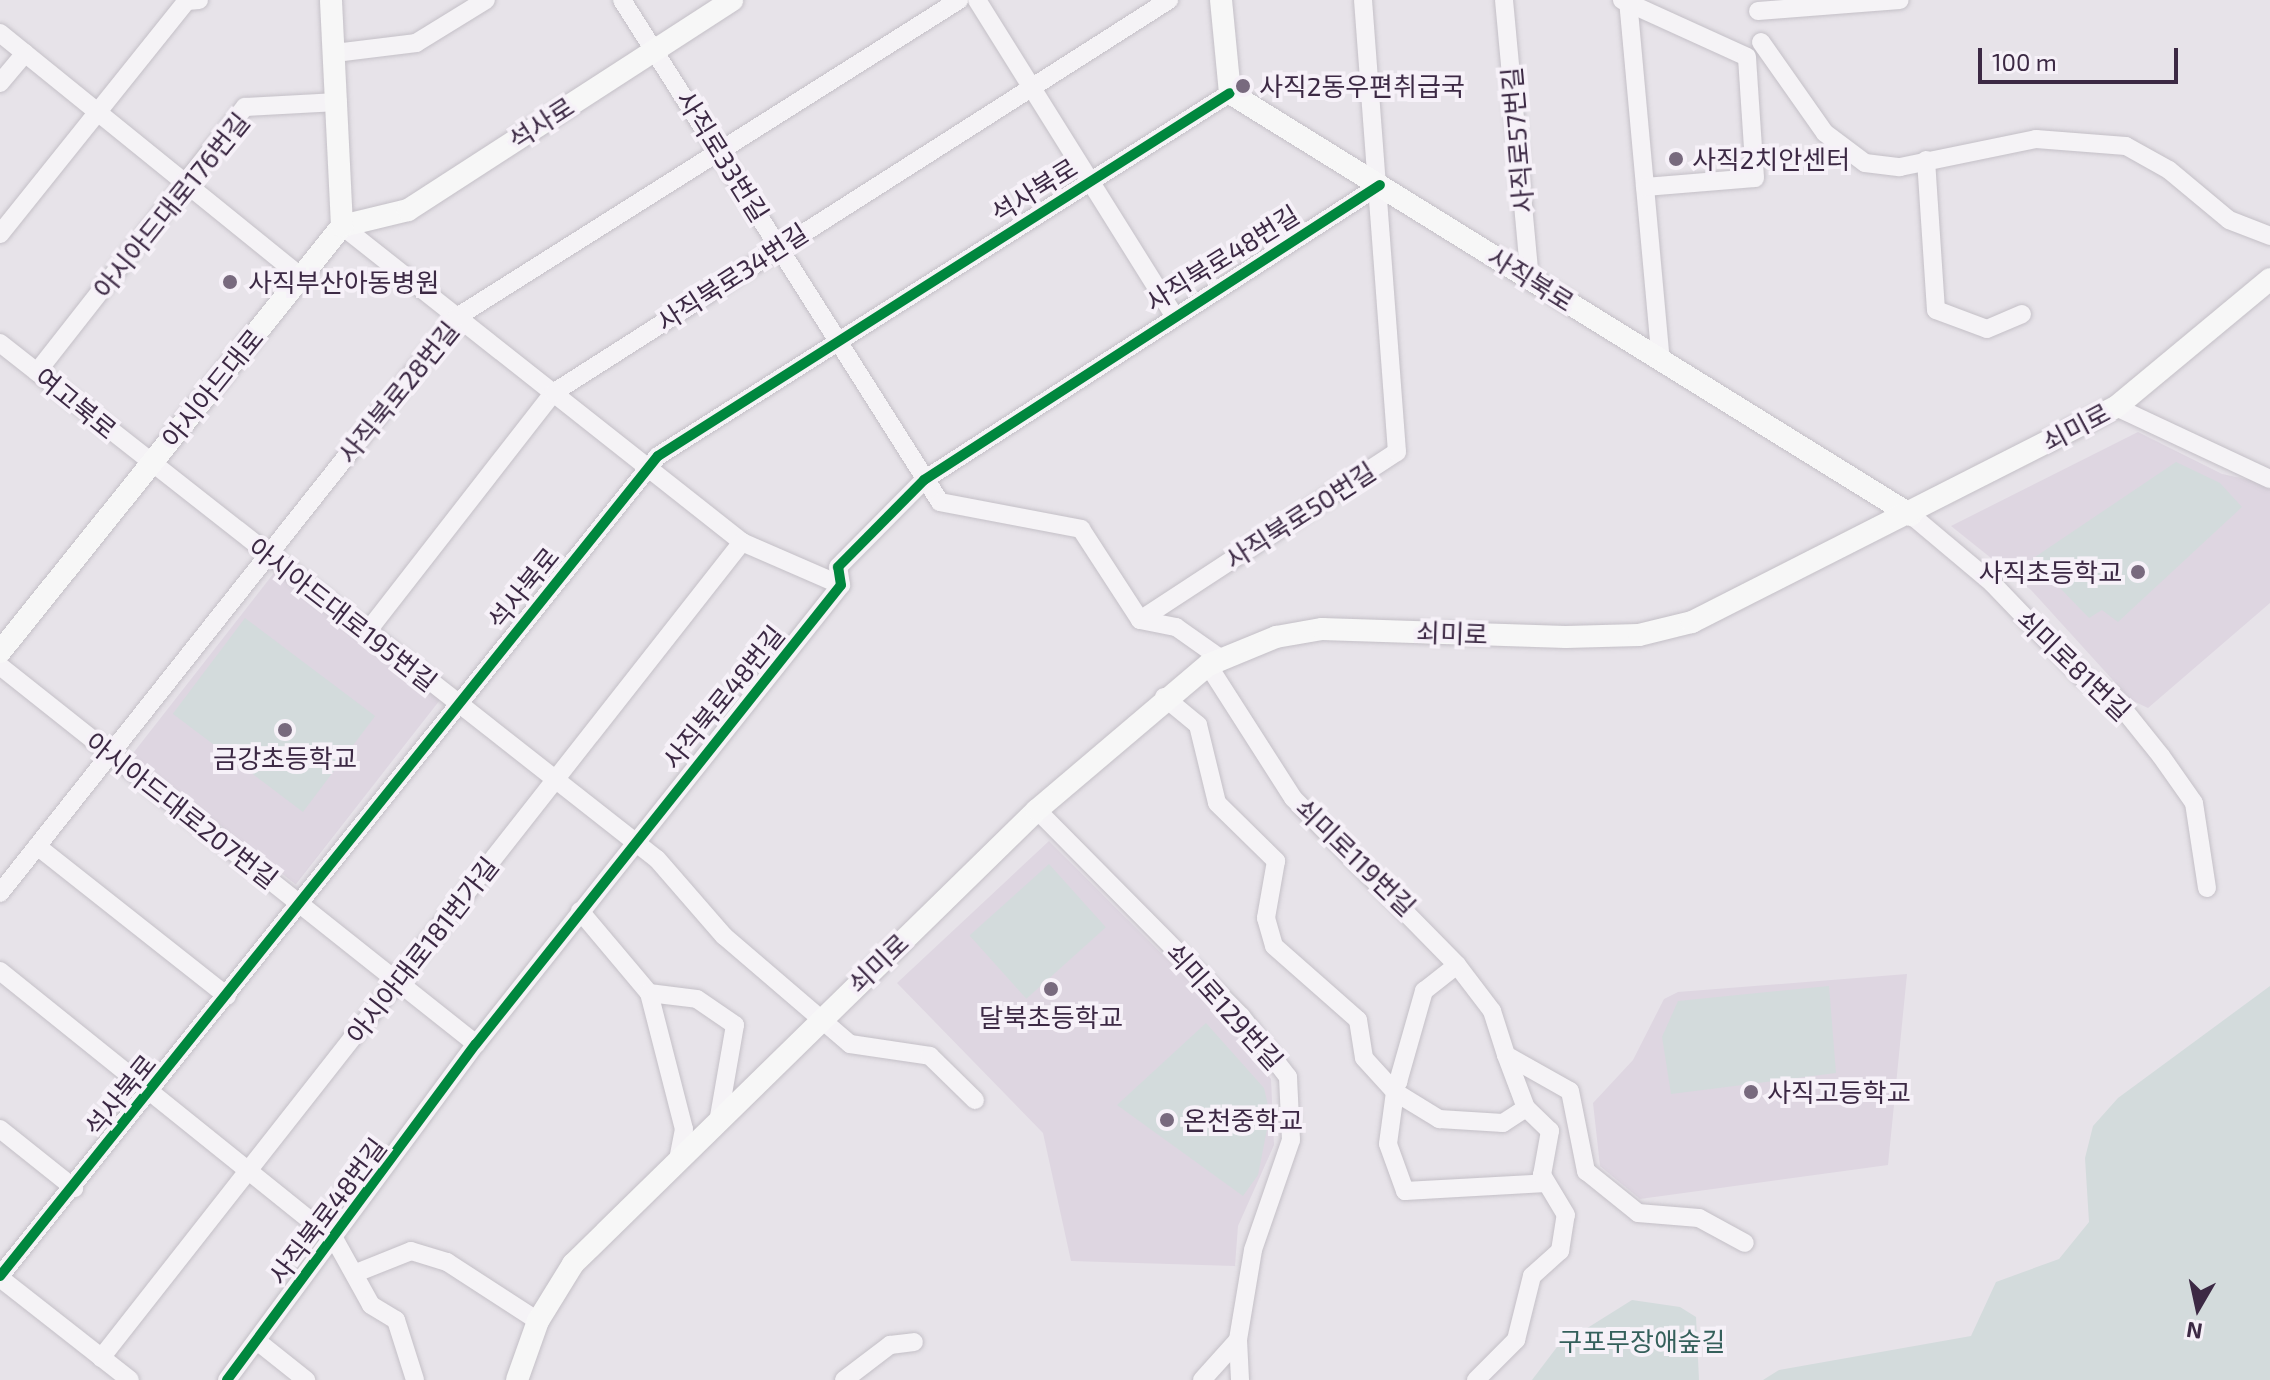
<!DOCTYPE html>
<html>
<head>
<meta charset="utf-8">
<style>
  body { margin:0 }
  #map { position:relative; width:2270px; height:1380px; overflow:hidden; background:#e7e3e9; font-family:"Exo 2","Noto Sans KR",sans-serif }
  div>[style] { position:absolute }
  .built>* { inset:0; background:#ded6e1; transform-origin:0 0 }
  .green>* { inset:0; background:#d3dbdc; transform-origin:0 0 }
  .roads { filter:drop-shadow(0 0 2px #c4c0c7) drop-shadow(0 0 2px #c4c0c7) }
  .minor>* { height:18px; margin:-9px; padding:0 9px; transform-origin:9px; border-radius:9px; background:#f5f3f6 }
  .major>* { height:22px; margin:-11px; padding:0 11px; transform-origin:11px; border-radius:11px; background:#f7f7f7 }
  .cycleway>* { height:10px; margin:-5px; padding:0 5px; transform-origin:5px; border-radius:5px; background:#00873e }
  .dots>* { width:22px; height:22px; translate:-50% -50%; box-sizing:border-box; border:4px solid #f6f1f8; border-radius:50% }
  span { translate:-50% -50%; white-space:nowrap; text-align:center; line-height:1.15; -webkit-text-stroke:8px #f6f1f8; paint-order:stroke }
  .poi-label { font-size:26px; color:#3c2944 }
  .left { translate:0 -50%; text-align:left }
  .right { translate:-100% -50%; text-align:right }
  .street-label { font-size:26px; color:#3c2944 }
  .park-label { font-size:26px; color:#35605b }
  .north { position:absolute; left:2158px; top:1268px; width:80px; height:80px; -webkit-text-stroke:6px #f6f1f8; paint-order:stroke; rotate:189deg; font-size:22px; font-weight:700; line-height:32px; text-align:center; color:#3c2944 }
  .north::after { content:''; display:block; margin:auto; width:28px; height:36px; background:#3c2944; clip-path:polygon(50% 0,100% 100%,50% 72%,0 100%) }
  .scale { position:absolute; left:1978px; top:48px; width:200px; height:36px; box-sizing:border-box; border:4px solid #3c2944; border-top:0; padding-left:10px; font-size:24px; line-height:28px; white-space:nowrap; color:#3c2944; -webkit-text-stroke:6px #f6f1f8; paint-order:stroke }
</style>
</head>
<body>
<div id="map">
  <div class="built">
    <div style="clip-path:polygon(2138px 432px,2222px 474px,2270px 484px,2270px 603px,2148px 708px,2131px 700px,2031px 590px,1951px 526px)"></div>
    <div style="left:277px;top:569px;width:209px;height:237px;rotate:38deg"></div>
    <div style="clip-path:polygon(1049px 841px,1204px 996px,1271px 1079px,1274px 1145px,1238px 1226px,1235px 1266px,1071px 1261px,1043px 1133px,897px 983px)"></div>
    <div style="clip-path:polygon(1907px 974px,1888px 1165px,1640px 1199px,1600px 1166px,1593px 1103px,1633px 1060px,1664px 999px,1678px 992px)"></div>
  </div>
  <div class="green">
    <div style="clip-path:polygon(2176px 462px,2220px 483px,2242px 507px,2118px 622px,2102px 610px,2089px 618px,2032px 559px)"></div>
    <div style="left:245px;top:618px;width:163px;height:120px;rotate:37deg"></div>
    <div style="left:1049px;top:864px;width:85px;height:107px;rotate:48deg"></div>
    <div style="clip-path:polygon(1829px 986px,1836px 1073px,1671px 1094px,1662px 1037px,1678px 1001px)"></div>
    <div style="clip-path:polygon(2270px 986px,2270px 1380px,1763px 1380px,1779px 1370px,1971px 1336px,1996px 1282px,2059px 1259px,2089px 1222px,2085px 1158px,2093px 1126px,2118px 1098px)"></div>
    <div style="clip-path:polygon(1206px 1023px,1264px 1088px,1270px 1114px,1258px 1175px,1243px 1196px,1117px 1105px)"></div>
    <div style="clip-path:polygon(1632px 1300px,1680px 1307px,1696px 1317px,1699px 1380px,1532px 1380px,1557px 1347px)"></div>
  </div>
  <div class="roads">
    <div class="minor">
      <div style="left:622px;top:0;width:594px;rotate:57.65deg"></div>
      <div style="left:940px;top:502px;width:144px;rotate:10.8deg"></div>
      <div style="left:1081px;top:529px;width:108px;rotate:57deg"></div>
      <div style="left:1140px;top:620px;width:37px;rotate:11deg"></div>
      <div style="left:1176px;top:627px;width:54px;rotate:35.2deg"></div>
      <div style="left:977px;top:0;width:372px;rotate:58deg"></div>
      <div style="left:1504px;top:0;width:280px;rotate:84.7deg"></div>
      <div style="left:1622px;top:0;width:137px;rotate:24.5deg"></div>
      <div style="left:1628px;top:0;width:362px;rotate:84.8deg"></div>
      <div style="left:1758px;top:11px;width:142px;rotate:-4.4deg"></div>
      <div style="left:0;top:33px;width:387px;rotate:39deg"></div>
      <div style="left:1761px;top:42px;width:111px;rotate:54.9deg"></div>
      <div style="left:1825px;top:133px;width:50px;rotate:36.9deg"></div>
      <div style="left:1865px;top:163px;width:35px;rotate:7deg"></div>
      <div style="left:1900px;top:167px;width:139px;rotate:-11.6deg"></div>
      <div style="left:2036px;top:139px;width:90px;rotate:4.4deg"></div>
      <div style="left:2126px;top:146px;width:49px;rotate:29.2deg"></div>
      <div style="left:2169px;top:170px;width:78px;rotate:39.8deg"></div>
      <div style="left:2229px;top:220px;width:44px;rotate:21.3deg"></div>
      <div style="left:335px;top:53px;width:82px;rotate:-7deg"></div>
      <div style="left:416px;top:43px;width:82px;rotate:-31.6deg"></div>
      <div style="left:0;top:83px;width:39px;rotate:-50deg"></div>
      <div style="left:1926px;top:160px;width:150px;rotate:86.2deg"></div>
      <div style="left:1936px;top:310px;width:54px;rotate:20.4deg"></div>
      <div style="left:1987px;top:329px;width:38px;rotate:-23deg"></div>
      <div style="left:1645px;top:187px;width:110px;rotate:-4.7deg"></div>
      <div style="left:1755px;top:178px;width:121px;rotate:-93.8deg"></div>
      <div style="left:342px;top:226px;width:510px;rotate:38.31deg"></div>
      <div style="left:742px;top:542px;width:108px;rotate:23.5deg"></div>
      <div style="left:0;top:234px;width:299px;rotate:-51.3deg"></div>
      <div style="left:187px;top:1px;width:12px;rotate:-5deg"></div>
      <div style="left:0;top:343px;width:835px;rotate:38.15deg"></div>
      <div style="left:657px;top:859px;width:102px;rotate:49deg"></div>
      <div style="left:724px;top:936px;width:166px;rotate:40.6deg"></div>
      <div style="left:850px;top:1044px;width:81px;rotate:8.5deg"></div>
      <div style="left:930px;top:1056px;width:63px;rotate:44.4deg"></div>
      <div style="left:37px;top:372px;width:337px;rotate:-51.9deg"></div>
      <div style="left:245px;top:107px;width:93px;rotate:-3.1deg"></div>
      <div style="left:2116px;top:407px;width:170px;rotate:25.1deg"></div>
      <div style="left:1911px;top:515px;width:106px;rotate:40deg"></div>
      <div style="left:1992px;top:583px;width:130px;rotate:46.2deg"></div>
      <div style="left:2082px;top:677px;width:35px;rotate:31deg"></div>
      <div style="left:2112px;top:695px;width:78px;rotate:51.2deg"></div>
      <div style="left:2161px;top:756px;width:57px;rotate:54.9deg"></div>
      <div style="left:2194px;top:803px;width:86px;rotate:81.3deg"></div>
      <div style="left:1140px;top:620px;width:307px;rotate:-33.2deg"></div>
      <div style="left:1397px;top:452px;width:453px;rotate:-94.3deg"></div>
      <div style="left:367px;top:632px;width:303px;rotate:-52.1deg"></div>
      <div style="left:553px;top:393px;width:731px;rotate:-32.54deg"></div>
      <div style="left:1208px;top:665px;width:158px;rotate:57.4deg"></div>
      <div style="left:1293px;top:798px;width:234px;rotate:45.5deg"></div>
      <div style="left:1457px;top:965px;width:58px;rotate:52.7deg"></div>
      <div style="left:1492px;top:1011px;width:46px;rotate:72.3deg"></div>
      <div style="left:1506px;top:1055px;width:73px;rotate:29.4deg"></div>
      <div style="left:1570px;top:1091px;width:82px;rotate:78.7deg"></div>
      <div style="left:1586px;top:1171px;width:67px;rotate:38.9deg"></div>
      <div style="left:1638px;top:1213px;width:61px;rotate:4.7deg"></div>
      <div style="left:1699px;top:1218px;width:52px;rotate:28.5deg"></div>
      <div style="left:0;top:666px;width:608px;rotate:38.45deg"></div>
      <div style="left:1164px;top:697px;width:44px;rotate:39.5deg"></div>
      <div style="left:1198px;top:725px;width:80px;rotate:76.3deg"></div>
      <div style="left:1217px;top:803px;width:83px;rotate:44.5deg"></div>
      <div style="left:1276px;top:861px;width:58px;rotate:100deg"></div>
      <div style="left:1266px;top:918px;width:29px;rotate:74deg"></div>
      <div style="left:1274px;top:946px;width:112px;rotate:41.4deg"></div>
      <div style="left:1358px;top:1020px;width:38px;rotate:81deg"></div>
      <div style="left:1364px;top:1058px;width:46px;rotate:47.6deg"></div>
      <div style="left:1395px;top:1092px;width:52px;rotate:31.5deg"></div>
      <div style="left:1439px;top:1119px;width:64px;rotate:3.6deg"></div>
      <div style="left:1503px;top:1123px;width:27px;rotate:-33deg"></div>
      <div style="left:1037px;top:810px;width:290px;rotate:45.3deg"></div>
      <div style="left:1241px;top:1016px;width:77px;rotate:52.4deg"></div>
      <div style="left:1288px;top:1077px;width:63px;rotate:87.3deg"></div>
      <div style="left:1291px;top:1140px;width:116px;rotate:109.1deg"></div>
      <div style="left:1253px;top:1250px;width:91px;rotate:99.5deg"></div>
      <div style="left:1238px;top:1340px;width:40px;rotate:87.1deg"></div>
      <div style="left:37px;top:846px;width:242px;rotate:38.3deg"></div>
      <div style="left:0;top:893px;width:735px;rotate:-51.57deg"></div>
      <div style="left:457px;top:317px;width:594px;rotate:-32.27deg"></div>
      <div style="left:580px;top:911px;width:107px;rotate:49.9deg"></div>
      <div style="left:649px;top:993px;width:140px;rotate:75.6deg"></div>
      <div style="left:684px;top:1129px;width:31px;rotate:101deg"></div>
      <div style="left:0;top:971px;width:430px;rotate:38.8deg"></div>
      <div style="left:335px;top:1240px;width:74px;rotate:61deg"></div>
      <div style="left:371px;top:1305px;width:29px;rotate:31deg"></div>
      <div style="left:396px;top:1320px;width:63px;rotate:72.4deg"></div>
      <div style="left:649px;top:993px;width:48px;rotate:7.1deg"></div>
      <div style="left:697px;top:999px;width:46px;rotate:34.4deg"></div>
      <div style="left:735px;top:1025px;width:93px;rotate:99.9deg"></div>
      <div style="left:1390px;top:1085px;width:9px;rotate:-21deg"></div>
      <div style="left:1398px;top:1082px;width:95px;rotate:-74.1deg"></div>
      <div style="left:1424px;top:991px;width:42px;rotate:-38.2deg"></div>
      <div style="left:1395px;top:1092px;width:52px;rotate:97.7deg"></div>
      <div style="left:1388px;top:1144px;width:50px;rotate:70.1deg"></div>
      <div style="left:1405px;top:1191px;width:141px;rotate:-3.2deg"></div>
      <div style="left:0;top:1129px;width:95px;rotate:38.6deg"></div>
      <div style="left:356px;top:1273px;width:59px;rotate:-21.8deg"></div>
      <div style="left:411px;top:1251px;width:38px;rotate:17deg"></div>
      <div style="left:447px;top:1262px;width:108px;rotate:33deg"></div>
      <div style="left:0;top:1276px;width:1051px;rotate:-51.26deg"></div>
      <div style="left:658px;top:456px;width:677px;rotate:-32.4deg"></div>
      <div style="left:0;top:1278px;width:165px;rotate:38.1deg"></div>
      <div style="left:257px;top:1341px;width:63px;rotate:38.5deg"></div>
      <div style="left:101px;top:1358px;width:1038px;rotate:-51.85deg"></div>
      <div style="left:227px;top:1380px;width:418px;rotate:-53.5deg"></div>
      <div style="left:476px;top:1044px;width:586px;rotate:-51.51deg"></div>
      <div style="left:841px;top:585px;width:18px;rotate:-99deg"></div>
      <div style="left:838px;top:567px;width:122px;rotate:-45.3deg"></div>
      <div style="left:924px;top:480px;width:543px;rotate:-32.9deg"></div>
      <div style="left:844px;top:1380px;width:58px;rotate:-37.3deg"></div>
      <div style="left:890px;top:1345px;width:24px;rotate:-7deg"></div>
      <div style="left:1202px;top:1380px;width:54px;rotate:-48deg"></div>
      <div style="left:1476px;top:1380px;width:57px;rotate:-45deg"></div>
      <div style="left:1516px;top:1340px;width:66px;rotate:-76deg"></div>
      <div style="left:1532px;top:1276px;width:38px;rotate:-42deg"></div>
      <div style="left:1560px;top:1251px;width:36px;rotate:-81deg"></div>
      <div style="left:1566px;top:1215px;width:47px;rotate:-121deg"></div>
      <div style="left:1542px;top:1175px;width:45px;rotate:-79.7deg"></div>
      <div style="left:1550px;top:1131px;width:33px;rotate:-136deg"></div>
      <div style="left:1526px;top:1108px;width:57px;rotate:-110.7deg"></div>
    </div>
    <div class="major">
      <div style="left:1221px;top:0;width:93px;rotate:84.5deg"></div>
      <div style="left:1230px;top:93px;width:801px;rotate:31.79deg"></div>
      <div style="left:342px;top:226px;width:68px;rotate:-13.6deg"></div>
      <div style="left:408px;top:210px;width:386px;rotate:-32.9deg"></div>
      <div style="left:0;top:652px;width:546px;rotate:-51.24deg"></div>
      <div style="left:342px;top:226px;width:226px;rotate:-92.8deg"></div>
      <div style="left:517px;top:1380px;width:63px;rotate:-70.4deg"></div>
      <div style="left:538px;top:1321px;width:67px;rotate:-58.4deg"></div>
      <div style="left:573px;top:1264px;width:649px;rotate:-44.38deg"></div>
      <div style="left:1037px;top:810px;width:224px;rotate:-40.3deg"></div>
      <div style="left:1208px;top:665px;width:74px;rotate:-22.4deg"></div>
      <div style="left:1276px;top:637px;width:47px;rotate:-9.9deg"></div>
      <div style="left:1322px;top:629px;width:244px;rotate:1.9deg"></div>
      <div style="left:1566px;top:637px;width:73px;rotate:-1.6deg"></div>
      <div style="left:1639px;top:635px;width:55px;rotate:-13.8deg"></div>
      <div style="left:1692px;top:622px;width:475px;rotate:-26.9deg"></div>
      <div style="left:2116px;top:407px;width:200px;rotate:-39.7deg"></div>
    </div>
  </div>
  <div class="cycleway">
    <div style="left:0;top:1276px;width:1051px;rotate:-51.26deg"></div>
    <div style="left:658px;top:456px;width:677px;rotate:-32.4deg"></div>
    <div style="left:227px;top:1380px;width:418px;rotate:-53.5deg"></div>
    <div style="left:476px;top:1044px;width:586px;rotate:-51.51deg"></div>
    <div style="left:841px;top:585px;width:18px;rotate:-99deg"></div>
    <div style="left:838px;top:567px;width:122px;rotate:-45.3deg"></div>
    <div style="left:924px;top:480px;width:543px;rotate:-32.9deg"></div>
  </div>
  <div class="dots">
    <div style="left:1243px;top:86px;background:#786a7e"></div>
    <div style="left:1676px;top:159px;background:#786a7e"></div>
    <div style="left:230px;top:282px;background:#786a7e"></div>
    <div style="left:2138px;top:572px;background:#786a7e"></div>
    <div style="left:285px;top:730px;background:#786a7e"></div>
    <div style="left:1051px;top:989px;background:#786a7e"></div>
    <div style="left:1751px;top:1092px;background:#786a7e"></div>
    <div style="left:1167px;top:1120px;background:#786a7e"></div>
  </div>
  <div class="poi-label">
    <span class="left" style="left:1259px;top:86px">사직2동우편취급국</span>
    <span class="left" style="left:1692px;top:159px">사직2치안센터</span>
    <span class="left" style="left:248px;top:282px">사직부산아동병원</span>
    <span class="right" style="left:2122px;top:572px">사직초등학교</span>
    <span style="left:285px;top:758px">금강초등학교</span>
    <span style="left:1051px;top:1017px">달북초등학교</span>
    <span class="left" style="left:1767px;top:1092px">사직고등학교</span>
    <span class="left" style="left:1183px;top:1120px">온천중학교</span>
  </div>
  <div class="street-label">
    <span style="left:541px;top:123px;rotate:-33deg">석사로</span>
    <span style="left:1517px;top:140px;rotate:-95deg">사직로57번길</span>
    <span style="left:723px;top:156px;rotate:58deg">사직로33번길</span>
    <span style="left:1034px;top:190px;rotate:-32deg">석사북로</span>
    <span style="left:171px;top:205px;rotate:-51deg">아시아드대로176번길</span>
    <span style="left:1222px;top:258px;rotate:-32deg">사직북로48번길</span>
    <span style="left:732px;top:277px;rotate:-33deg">사직북로34번길</span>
    <span style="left:1531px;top:279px;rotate:32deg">사직북로</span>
    <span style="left:212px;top:388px;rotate:-51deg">아시아드대로</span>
    <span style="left:398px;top:392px;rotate:-51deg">사직북로28번길</span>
    <span style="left:76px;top:403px;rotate:39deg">여고북로</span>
    <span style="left:2076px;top:427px;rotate:-28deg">쇠미로</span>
    <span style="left:1300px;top:515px;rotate:-33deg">사직북로50번길</span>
    <span style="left:523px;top:588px;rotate:-51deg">석사북로</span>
    <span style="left:343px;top:614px;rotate:38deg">아시아드대로195번길</span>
    <span style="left:1452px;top:633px;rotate:2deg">쇠미로</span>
    <span style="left:2074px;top:665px;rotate:44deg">쇠미로81번길</span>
    <span style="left:723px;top:697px;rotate:-51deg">사직북로48번길</span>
    <span style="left:182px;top:810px;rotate:38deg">아시아드대로207번길</span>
    <span style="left:1356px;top:857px;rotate:44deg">쇠미로119번길</span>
    <span style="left:422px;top:950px;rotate:-52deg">아시아대로181번가길</span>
    <span style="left:878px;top:963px;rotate:-44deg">쇠미로</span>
    <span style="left:1225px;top:1006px;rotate:48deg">쇠미로129번길</span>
    <span style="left:120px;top:1095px;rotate:-51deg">석사북로</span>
    <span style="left:327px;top:1211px;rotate:-53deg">사직북로48번길</span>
  </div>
  <div class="park-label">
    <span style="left:1642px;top:1341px">구포무장애숲길</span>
  </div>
  <div class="north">N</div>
  <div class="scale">100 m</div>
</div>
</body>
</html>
